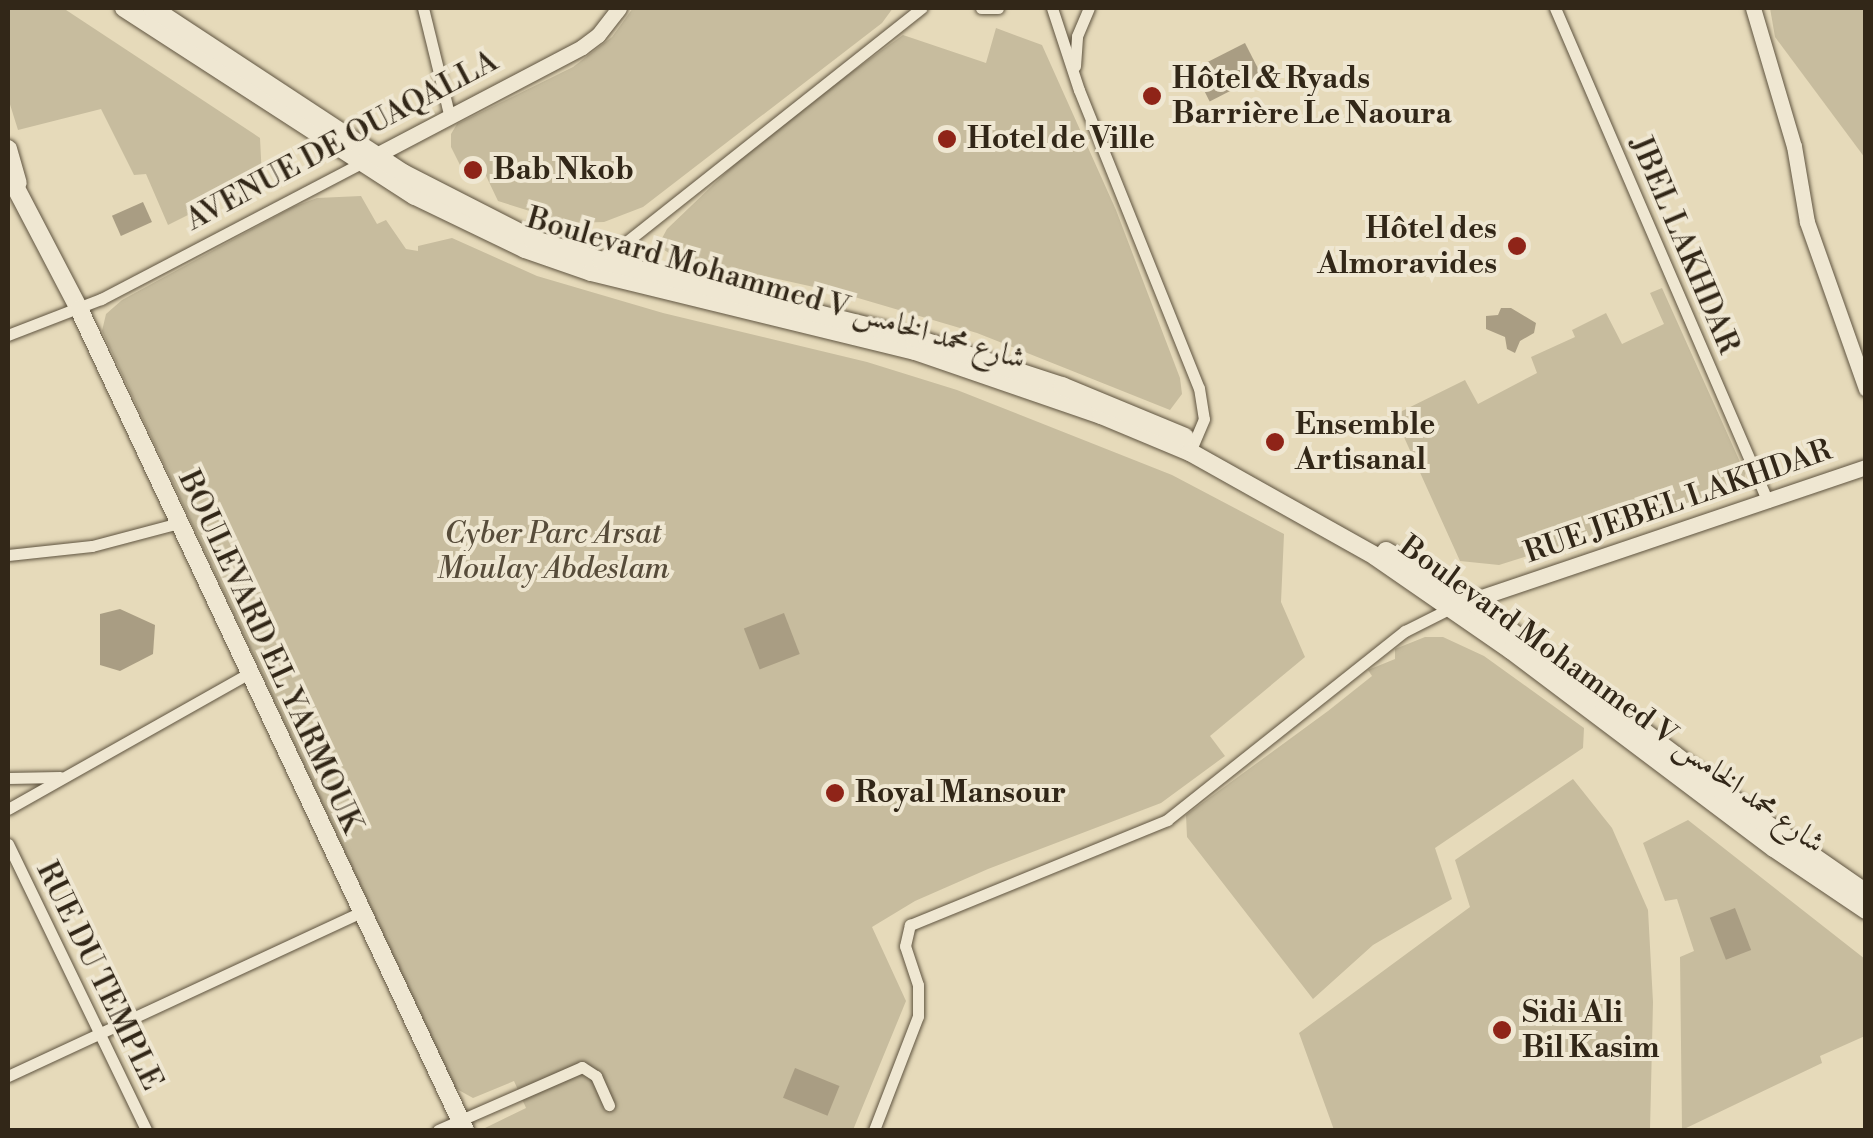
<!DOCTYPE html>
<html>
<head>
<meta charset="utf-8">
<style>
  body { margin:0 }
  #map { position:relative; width:1873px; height:1138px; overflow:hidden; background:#e6daba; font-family:"Libre Bodoni",Amiri,serif }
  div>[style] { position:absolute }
  .green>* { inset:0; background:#c7bc9e }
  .water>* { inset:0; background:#a99d83; transform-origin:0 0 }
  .roads { filter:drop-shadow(0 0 2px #5f5440) drop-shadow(0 0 2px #5f5440) }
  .minor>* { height:11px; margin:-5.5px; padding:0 5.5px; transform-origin:5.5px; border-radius:5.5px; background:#efe7d2 }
  .tertiary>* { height:15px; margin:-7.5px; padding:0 7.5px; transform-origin:7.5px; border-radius:7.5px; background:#efe7d2 }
  .secondary>* { height:18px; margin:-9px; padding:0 9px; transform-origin:9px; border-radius:9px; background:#efe7d2 }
  .dots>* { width:28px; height:28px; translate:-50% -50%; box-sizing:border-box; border:5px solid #efe7d2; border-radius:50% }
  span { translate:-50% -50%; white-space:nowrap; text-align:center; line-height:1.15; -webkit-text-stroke:8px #efe7d2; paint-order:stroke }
  .poi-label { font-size:30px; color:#322718; font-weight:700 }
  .left { translate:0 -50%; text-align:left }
  .right { translate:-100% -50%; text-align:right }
  .street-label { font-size:30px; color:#322718 }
  .park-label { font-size:30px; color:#574c3a; font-style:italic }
  .frame { position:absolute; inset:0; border:10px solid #322718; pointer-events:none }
</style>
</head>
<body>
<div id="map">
  <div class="green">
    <div style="clip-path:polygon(8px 8px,63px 8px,260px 138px,262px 178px,168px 225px,146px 174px,134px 175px,101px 109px,18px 130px,8px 98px)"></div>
    <div style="clip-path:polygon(633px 8px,795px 10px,893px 8px,882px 23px,643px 207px,604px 222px,568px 223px,498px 201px,478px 159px,461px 167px,451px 147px,451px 134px,457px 124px,573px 67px,612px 37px)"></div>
    <div style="clip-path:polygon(1770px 8px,1865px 8px,1865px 158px,1775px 37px)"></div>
    <div style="clip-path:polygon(996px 28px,1042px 45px,1116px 210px,1180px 378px,1182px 394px,1170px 410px,977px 333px,841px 293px,673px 256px,663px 249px,661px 240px,667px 229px,766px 134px,903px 35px,986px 63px)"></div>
    <div style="clip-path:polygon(361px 196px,377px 224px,386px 220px,406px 249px,418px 251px,418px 246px,452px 238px,537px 276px,663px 313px,867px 362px,957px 390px,1172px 475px,1284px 534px,1281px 602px,1305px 657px,1210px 736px,1225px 756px,1161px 803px,988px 869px,915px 901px,872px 927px,906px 1001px,853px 1130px,481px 1130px,526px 1108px,514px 1081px,473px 1098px,455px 1088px,102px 331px,106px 314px,122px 300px,293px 207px,317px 198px)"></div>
    <div style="clip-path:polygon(1662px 288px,1745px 473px,1744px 487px,1499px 565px,1460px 561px,1394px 415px,1465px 380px,1478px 404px,1537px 373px,1531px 357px,1575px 337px,1572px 330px,1606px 313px,1622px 344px,1664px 324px,1650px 293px)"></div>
    <div style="clip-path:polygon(1425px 637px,1443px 637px,1484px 656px,1584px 728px,1583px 748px,1435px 848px,1452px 899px,1373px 945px,1313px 999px,1187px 837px,1186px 815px,1328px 711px,1372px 676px,1368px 670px,1395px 659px,1395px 649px)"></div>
    <div style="clip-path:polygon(1573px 779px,1612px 828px,1648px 910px,1653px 1002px,1650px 1130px,1334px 1130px,1299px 1033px,1470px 907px,1455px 860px)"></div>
    <div style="clip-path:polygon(1688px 820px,1865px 959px,1865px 1036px,1820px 1056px,1822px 1063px,1682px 1130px,1680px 957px,1694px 951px,1677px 899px,1665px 901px,1643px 843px)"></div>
  </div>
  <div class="water">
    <div style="left:1245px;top:43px;width:36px;height:58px;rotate:63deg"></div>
    <div style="left:143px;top:202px;width:22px;height:34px;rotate:66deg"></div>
    <div style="clip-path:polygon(1501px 308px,1511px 308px,1536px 323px,1534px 333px,1520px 341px,1515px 353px,1507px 349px,1505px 337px,1486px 329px,1486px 316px,1498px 315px)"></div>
    <div style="clip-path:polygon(120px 609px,155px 625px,153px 654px,120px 671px,100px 665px,100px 614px)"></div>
    <div style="left:784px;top:613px;width:44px;height:43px;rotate:69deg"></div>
    <div style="left:1735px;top:908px;width:45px;height:27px;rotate:69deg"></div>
    <div style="left:795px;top:1068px;width:48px;height:32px;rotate:22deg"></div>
  </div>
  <div class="roads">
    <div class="minor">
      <div style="left:423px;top:8px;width:109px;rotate:76.2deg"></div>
      <div style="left:981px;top:8px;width:17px"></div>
      <div style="left:1052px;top:8px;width:86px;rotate:71.8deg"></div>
      <div style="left:1079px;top:90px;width:321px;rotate:68.1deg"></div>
      <div style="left:1199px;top:388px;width:31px;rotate:81deg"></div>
      <div style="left:1204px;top:419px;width:36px;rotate:113deg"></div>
      <div style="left:1555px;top:8px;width:538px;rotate:66.68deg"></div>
      <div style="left:1075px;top:66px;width:30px;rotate:-86deg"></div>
      <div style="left:1077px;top:36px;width:30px;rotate:-67deg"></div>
      <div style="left:601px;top:262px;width:409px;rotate:-38.4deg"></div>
      <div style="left:8px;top:335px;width:100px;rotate:-21.2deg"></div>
      <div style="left:101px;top:299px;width:296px;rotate:-27.6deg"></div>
      <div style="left:8px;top:555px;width:84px;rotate:-6.1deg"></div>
      <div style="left:92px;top:546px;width:90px;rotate:-14.8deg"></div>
      <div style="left:8px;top:778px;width:52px;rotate:-1.1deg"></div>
      <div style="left:8px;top:809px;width:277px;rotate:-29.4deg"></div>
      <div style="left:8px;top:844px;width:318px;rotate:64.2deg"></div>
      <div style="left:8px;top:1076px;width:390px;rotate:-24.9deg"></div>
      <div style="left:438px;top:1130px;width:157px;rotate:-23.6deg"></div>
      <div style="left:582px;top:1067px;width:17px;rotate:33deg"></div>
      <div style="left:596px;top:1076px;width:32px;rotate:66deg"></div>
      <div style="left:874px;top:1130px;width:122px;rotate:-68.9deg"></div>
      <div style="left:918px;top:1016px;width:31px;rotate:-90deg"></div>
      <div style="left:918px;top:985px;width:41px;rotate:-108.4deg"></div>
      <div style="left:905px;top:946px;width:22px;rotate:-77deg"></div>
      <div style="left:910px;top:925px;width:278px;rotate:-22.2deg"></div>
      <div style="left:1167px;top:820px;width:304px;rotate:-38.5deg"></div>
      <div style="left:1405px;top:631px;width:51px;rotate:-26.6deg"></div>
    </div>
    <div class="tertiary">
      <div style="left:1753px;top:8px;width:144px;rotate:73.5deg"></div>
      <div style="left:1794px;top:146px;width:77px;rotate:80.3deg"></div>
      <div style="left:1807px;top:222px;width:177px;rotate:70.5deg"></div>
      <div style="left:367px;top:160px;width:243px;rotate:-27.7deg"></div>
      <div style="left:582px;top:47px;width:20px;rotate:-37deg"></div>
      <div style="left:598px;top:35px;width:34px;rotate:-52deg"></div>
      <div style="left:1464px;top:603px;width:424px;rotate:-18.7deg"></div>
    </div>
    <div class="secondary">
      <div style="left:124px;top:8px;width:346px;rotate:32.9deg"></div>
      <div style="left:415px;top:196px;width:122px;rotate:25.7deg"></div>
      <div style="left:525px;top:249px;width:70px;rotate:19.2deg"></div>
      <div style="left:591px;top:272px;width:333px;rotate:13.7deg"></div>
      <div style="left:915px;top:351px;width:197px;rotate:19deg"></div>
      <div style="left:1101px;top:415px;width:96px;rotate:22.6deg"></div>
      <div style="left:1190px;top:452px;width:212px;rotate:29.3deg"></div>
      <div style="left:1375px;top:556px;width:165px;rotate:34.7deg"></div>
      <div style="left:1511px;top:650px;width:329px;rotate:37deg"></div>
      <div style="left:1774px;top:848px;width:111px;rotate:34deg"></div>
      <div style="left:152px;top:8px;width:300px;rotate:33.3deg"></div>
      <div style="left:403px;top:173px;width:145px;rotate:27.1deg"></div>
      <div style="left:532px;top:239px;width:73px;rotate:17.4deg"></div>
      <div style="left:602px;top:261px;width:322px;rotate:13.8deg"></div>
      <div style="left:915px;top:338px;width:155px;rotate:18.1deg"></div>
      <div style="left:1062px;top:386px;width:133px;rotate:22.5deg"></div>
      <div style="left:8px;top:149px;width:35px;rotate:74deg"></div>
      <div style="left:8px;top:173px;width:153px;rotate:62.4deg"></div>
      <div style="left:79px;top:309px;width:907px;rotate:64.82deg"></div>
      <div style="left:1386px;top:551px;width:99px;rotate:30.5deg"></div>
      <div style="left:1471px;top:601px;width:356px;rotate:37.1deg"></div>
      <div style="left:1755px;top:816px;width:135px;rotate:34.7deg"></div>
    </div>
  </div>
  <div class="dots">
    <div style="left:1152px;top:96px;background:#8f2418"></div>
    <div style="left:947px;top:139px;background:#8f2418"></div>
    <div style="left:473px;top:170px;background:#8f2418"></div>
    <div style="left:1517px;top:246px;background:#8f2418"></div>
    <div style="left:1275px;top:442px;background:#8f2418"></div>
    <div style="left:835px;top:793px;background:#8f2418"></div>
    <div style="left:1502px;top:1030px;background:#8f2418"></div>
  </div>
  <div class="poi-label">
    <span class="left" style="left:1172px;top:96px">Hôtel &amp; Ryads<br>Barrière Le Naoura</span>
    <span class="left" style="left:967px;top:139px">Hotel de Ville</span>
    <span class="left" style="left:493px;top:170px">Bab Nkob</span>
    <span class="right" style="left:1497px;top:246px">Hôtel des<br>Almoravides</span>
    <span class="left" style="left:1295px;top:442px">Ensemble<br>Artisanal</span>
    <span class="left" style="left:855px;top:793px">Royal Mansour</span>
    <span class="left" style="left:1522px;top:1030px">Sidi Ali<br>Bil Kasim</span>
  </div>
  <div class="street-label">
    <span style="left:342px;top:141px;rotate:-28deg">AVENUE DE OUAQALLA</span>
    <span style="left:1684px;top:245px;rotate:67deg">JBEL LAKHDAR</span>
    <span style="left:776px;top:289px;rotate:16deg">Boulevard Mohammed V شارع محمد الخامس</span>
    <span style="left:1678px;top:502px;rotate:-19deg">RUE JEBEL LAKHDAR</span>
    <span style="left:270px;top:652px;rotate:65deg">BOULEVARD EL YARMOUK</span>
    <span style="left:1612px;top:695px;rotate:36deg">Boulevard Mohammed V شارع محمد الخامس</span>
    <span style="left:99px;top:976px;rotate:64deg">RUE DU TEMPLE</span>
  </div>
  <div class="park-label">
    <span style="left:553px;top:551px">Cyber Parc Arsat<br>Moulay Abdeslam</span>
  </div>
  <div class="frame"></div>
</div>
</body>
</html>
